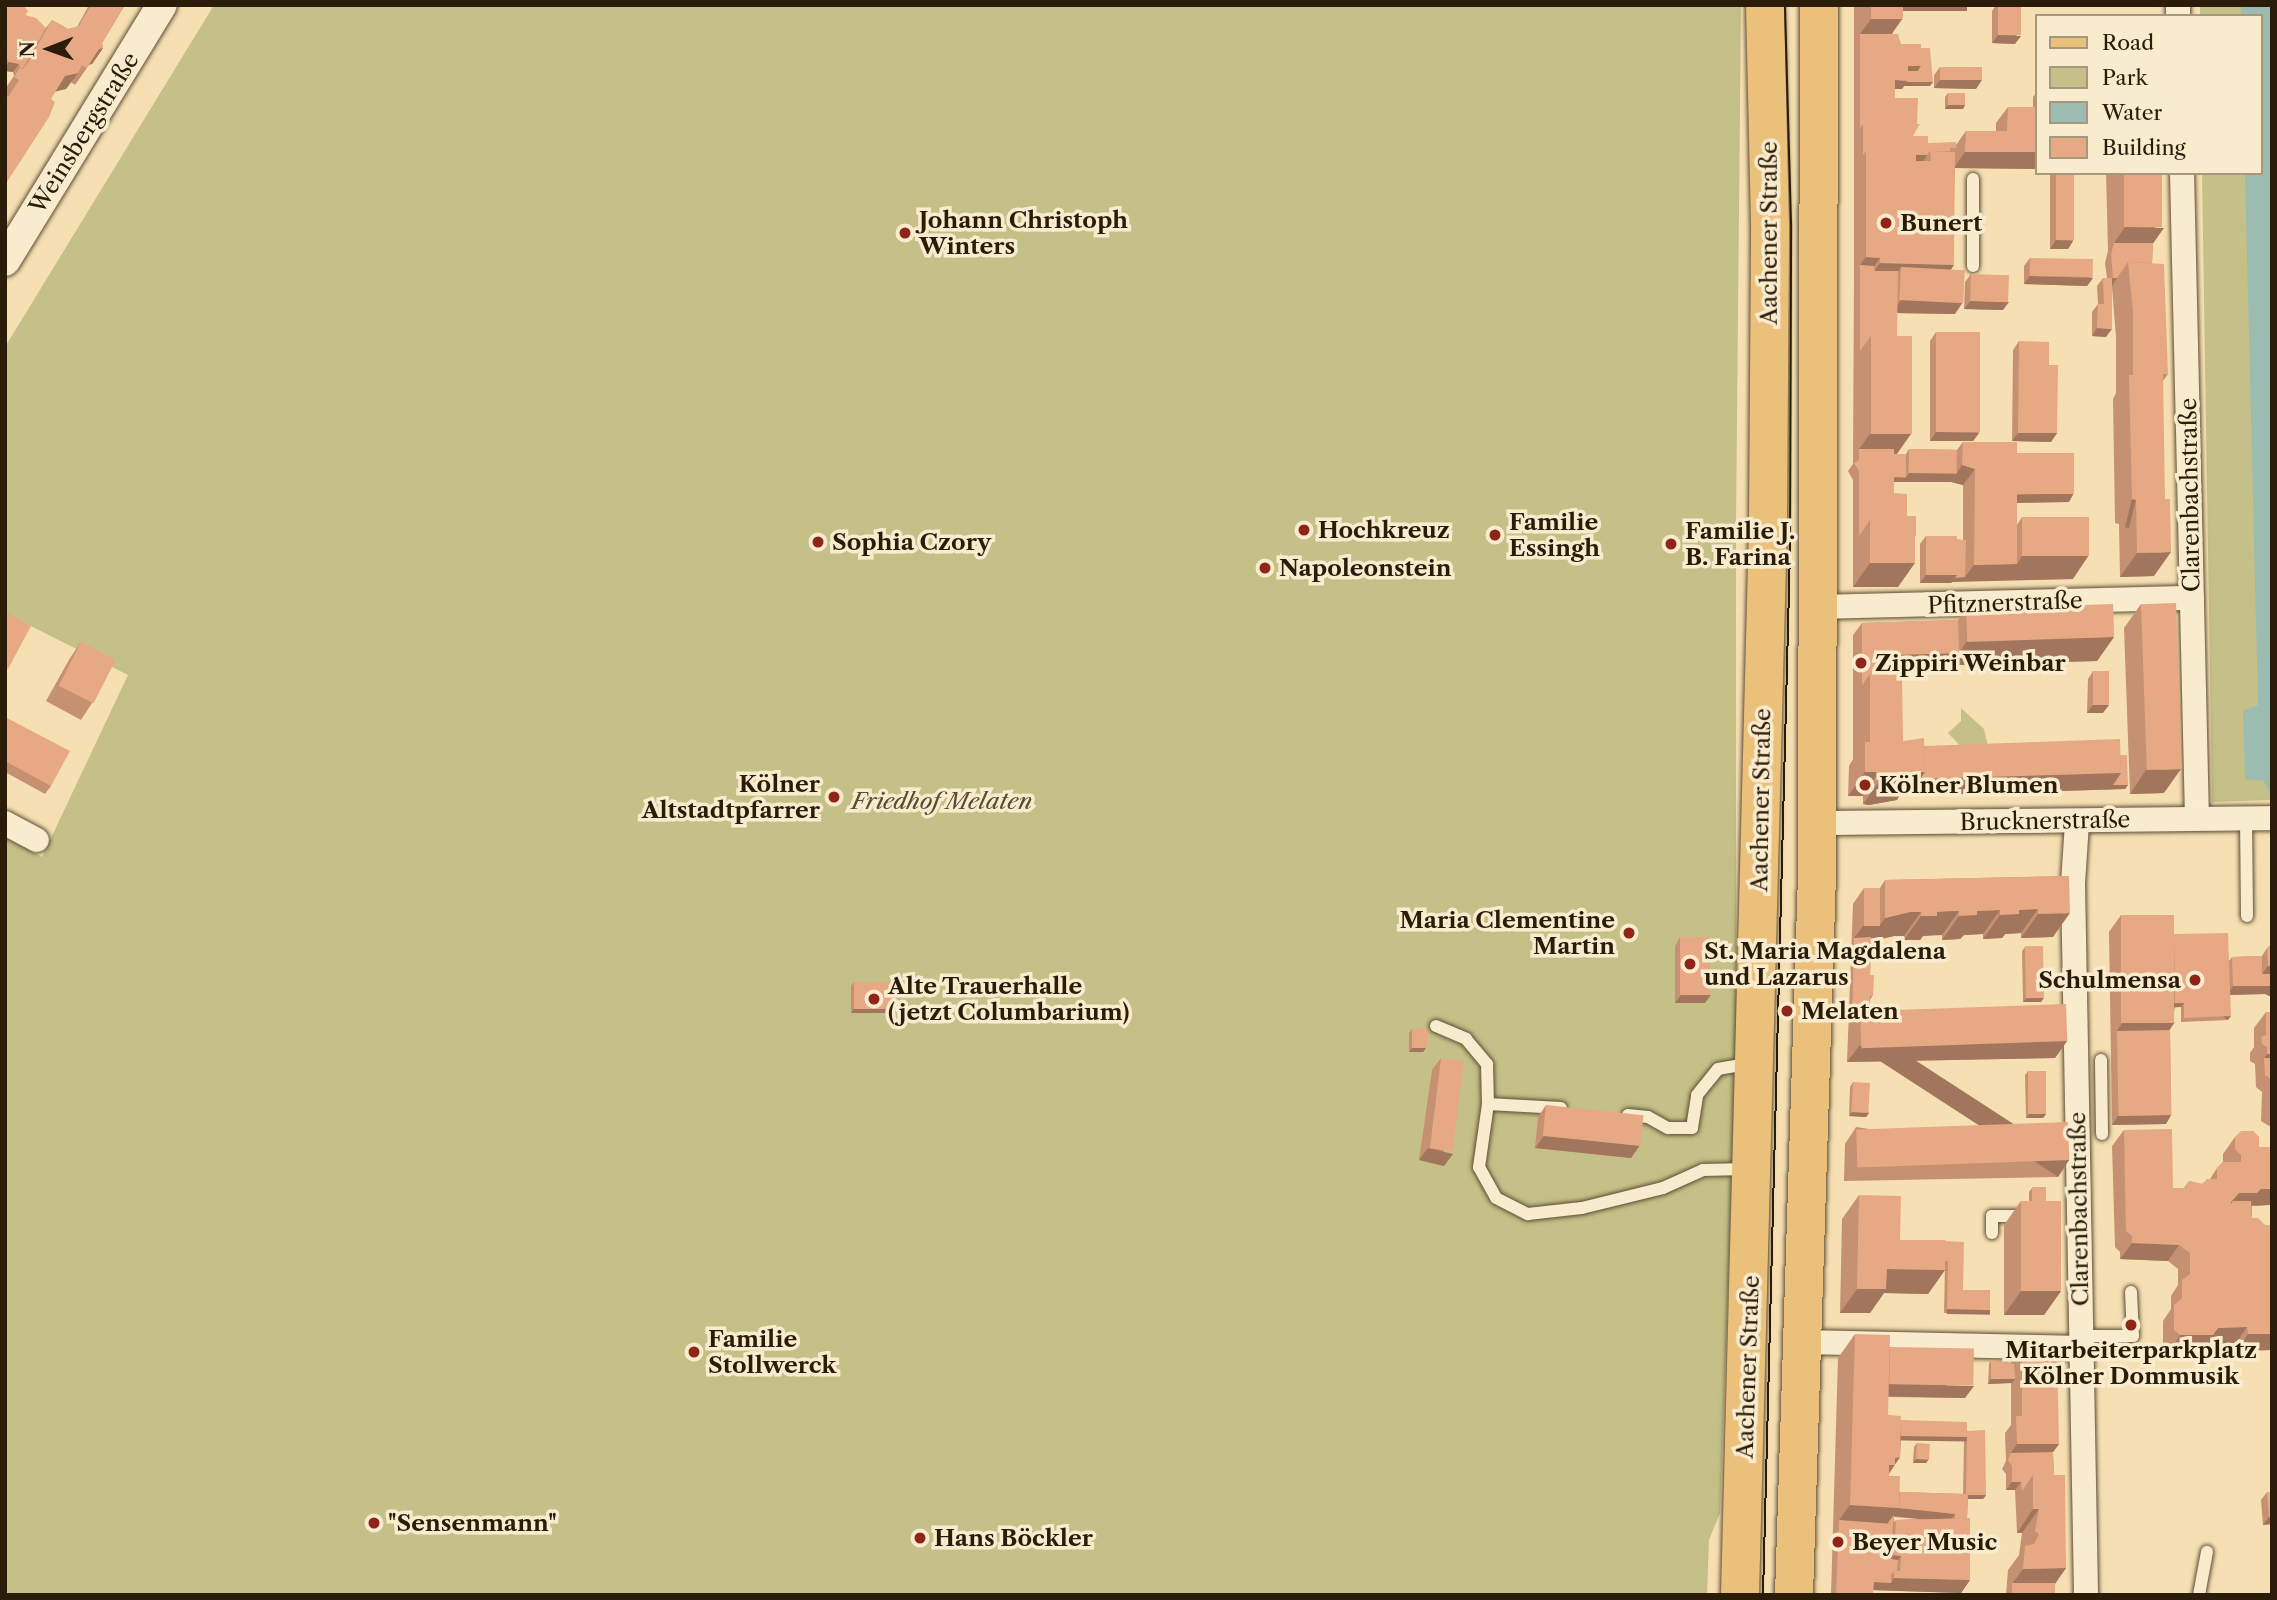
<!DOCTYPE html>
<html>
<head>
<meta charset="utf-8">
<style>
  body { margin:0 }
  #map { position:relative; width:2277px; height:1600px; overflow:hidden; background:#f6e0b3; font-family:"Libre Caslon Text",serif }
  div>[style] { position:absolute }
  .green>* { inset:0; background:#c4c087 }
  .water>* { inset:0; background:#9dbcb1 }
  .roads { filter:drop-shadow(0 0 2px #5d4d34) drop-shadow(0 0 2px #5d4d34) }
  .service>* { height:12px; margin:-6px; padding:0 6px; transform-origin:6px; border-radius:6px; background:#f9ebce }
  .minor>* { height:24px; margin:-12px; padding:0 12px; transform-origin:12px; border-radius:12px; background:#f9ebce }
  .tertiary>* { height:30px; margin:-15px; padding:0 15px; transform-origin:15px; border-radius:15px; background:#f9ebce }
  .primary>* { height:38px; margin:-19px; padding:0 19px; transform-origin:19px; border-radius:19px; background:#ebc07a }
  .tram>* { height:2px; margin:-1px; padding:0 1px; transform-origin:1px; border-radius:1px; background:#2a1c09 }
  .wall>* { inset:0; background:#c69172 }
  .shaded-wall>* { inset:0; background:#a1765c; transform-origin:0 0 }
  .building>* { inset:0; background:#e6a984; transform-origin:0 0 }
  .dots>* { width:19px; height:19px; translate:-50% -50%; box-sizing:border-box; border:4px solid #f9ebce; border-radius:50% }
  span { translate:-50% -50%; white-space:nowrap; text-align:center; line-height:1.15; -webkit-text-stroke:7px #f9ebce; paint-order:stroke }
  .street-label { font-size:23px; color:#2a1c09 }
  .poi-label { font-size:23px; color:#2a1c09; font-weight:700 }
  .left { translate:0 -50%; text-align:left }
  .right { translate:-100% -50%; text-align:right }
  .park-label { font-size:23px; color:#584d2f; font-style:italic }
  .frame { position:absolute; inset:0; border:7px solid #2a1c09; pointer-events:none }
  .legend { position:absolute; left:2035px; top:14px; width:228px; height:161px; box-sizing:border-box; background:#f9ebce; border:2px solid #a6987f; margin:0; padding:9px 12px; list-style:none; font-size:21px; color:#2a1c09 }
  .legend li { display:flex; align-items:center; gap:14px; height:35px }
  .legend b { width:35px; border:2px solid #a6987f }
  .north { position:absolute; left:14px; top:14px; width:70px; height:70px; -webkit-text-stroke:5px #f9ebce; paint-order:stroke; rotate:269deg; font-size:19px; font-weight:700; line-height:28px; text-align:center; color:#2a1c09 }
  .north::after { content:''; display:block; margin:auto; width:24px; height:32px; background:#2a1c09; clip-path:polygon(50% 0,100% 100%,50% 72%,0 100%) }
</style>
</head>
<body>
<div id="map">
  <div class="green">
    <div style="clip-path:polygon(214px 5px,1741px 5px,1736px 523px,1736px 1063px,1720px 1513px,1709px 1540px,1707px 1595px,5px 1595px,5px 838px,42px 857px,128px 675px,5px 613px,5px 347px)"></div>
    <div style="clip-path:polygon(2200px 5px,2272px 5px,2272px 800px,2212px 802px,2202px 173px,2261px 173px,2261px 16px,2200px 16px)"></div>
    <div style="clip-path:polygon(1961px 708px,1984px 729px,1989px 750px,1965px 751px,1948px 733px,1961px 721px)"></div>
  </div>
  <div class="water">
    <div style="clip-path:polygon(2241px 5px,2272px 5px,2272px 791px,2268px 791px,2264px 781px,2245px 779px,2243px 711px,2258px 705px,2245px 173px,2261px 173px,2261px 16px,2241px 16px)"></div>
  </div>
  <div class="roads">
    <div class="service">
      <div style="left:1973px;top:266px;width:87px;rotate:-90deg"></div>
      <div style="left:2246px;top:819px;width:97px;rotate:89.4deg"></div>
      <div style="left:1436px;top:1026px;width:33px;rotate:23deg"></div>
      <div style="left:1466px;top:1039px;width:33px;rotate:50deg"></div>
      <div style="left:1487px;top:1064px;width:40px;rotate:88.6deg"></div>
      <div style="left:1488px;top:1104px;width:73px;rotate:3.1deg"></div>
      <div style="left:2101px;top:1060px;width:74px;rotate:89.2deg"></div>
      <div style="left:1488px;top:1104px;width:64px;rotate:98.1deg"></div>
      <div style="left:1479px;top:1167px;width:35px;rotate:61deg"></div>
      <div style="left:1496px;top:1198px;width:36px;rotate:27deg"></div>
      <div style="left:1528px;top:1214px;width:54px;rotate:-6.3deg"></div>
      <div style="left:1582px;top:1208px;width:83px;rotate:-13.9deg"></div>
      <div style="left:1663px;top:1188px;width:44px;rotate:-24.2deg"></div>
      <div style="left:1703px;top:1170px;width:43px;rotate:-1.3deg"></div>
      <div style="left:1628px;top:1115px;width:20px;rotate:6deg"></div>
      <div style="left:1648px;top:1117px;width:23px;rotate:29deg"></div>
      <div style="left:1668px;top:1128px;width:24px"></div>
      <div style="left:1692px;top:1128px;width:33px;rotate:-81deg"></div>
      <div style="left:1697px;top:1095px;width:33px;rotate:-51deg"></div>
      <div style="left:1718px;top:1069px;width:34px;rotate:-10deg"></div>
      <div style="left:1992px;top:1233px;width:17px;rotate:-90deg"></div>
      <div style="left:1992px;top:1216px;width:34px"></div>
      <div style="left:2082px;top:1336px;width:51px"></div>
      <div style="left:2133px;top:1336px;width:44px;rotate:-92.6deg"></div>
      <div style="left:2199px;top:1595px;width:44px;rotate:-79.5deg"></div>
    </div>
    <div class="minor">
      <div style="left:2178px;top:5px;width:11px;rotate:90deg"></div>
      <div style="left:2182px;top:173px;width:645px;rotate:88.67deg"></div>
      <div style="left:1818px;top:607px;width:374px;rotate:-1.4deg"></div>
      <div style="left:5px;top:823px;width:36px;rotate:28deg"></div>
      <div style="left:1817px;top:823px;width:455px;rotate:-0.6deg"></div>
      <div style="left:2077px;top:823px;width:61px;rotate:93.8deg"></div>
      <div style="left:2073px;top:884px;width:711px;rotate:88.95deg"></div>
      <div style="left:1802px;top:1342px;width:281px;rotate:1.2deg"></div>
    </div>
    <div class="tertiary">
      <div style="left:5px;top:261px;width:300px;rotate:-58.5deg"></div>
    </div>
    <div class="primary">
      <div style="left:1740px;top:1595px;width:1071px;rotate:-88.5deg"></div>
      <div style="left:1768px;top:524px;width:299px;rotate:-89.6deg"></div>
      <div style="left:1770px;top:225px;width:220px;rotate:-91.3deg"></div>
      <div style="left:1794px;top:1595px;width:720px;rotate:-88.17deg"></div>
      <div style="left:1817px;top:875px;width:870px;rotate:-89.87deg"></div>
    </div>
  </div>
  <div class="tram">
    <div style="left:1763px;top:1595px;width:1042px;rotate:-88.52deg"></div>
    <div style="left:1790px;top:553px;width:330px;rotate:-89.8deg"></div>
    <div style="left:1791px;top:223px;width:218px;rotate:-91.6deg"></div>
  </div>
  <div class="wall">
    <div style="clip-path:polygon(5px 5px,25px 15px,46px 28px,52px 20px,68px 29px,77px 27px,89px 5px,125px 5px,102px 43px,103px 48px,92px 64px,89px 65px,75px 85px,71px 82px,66px 89px,6px 97px,5px 89px,14px 76px,13px 72px,5px 71px)"></div>
    <div style="clip-path:polygon(1854px 5px,1967px 5px,1964px 11px,1903px 11px,1892px 34px,1901px 44px,1921px 48px,1930px 86px,1904px 86px,1902px 89px,1895px 89px,1895px 98px,1913px 136px,1928px 143px,1956px 145px,1966px 131px,1996px 131px,1996px 123px,2008px 107px,2033px 107px,2033px 97px,2037px 92px,2037px 169px,1955px 168px,1951px 269px,1955px 314px,1897px 313px,1897px 454px,1906px 454px,1909px 449px,1957px 450px,1963px 442px,2017px 453px,2069px 502px,2017px 503px,2017px 525px,2022px 517px,2073px 579px,1962px 581px,1952px 582px,1951px 583px,1920px 583px,1920px 544px,1926px 536px,1963px 540px,1963px 485px,1951px 482px,1894px 482px,1894px 493px,1907px 516px,1915px 537px,1898px 587px,1853px 587px,1853px 480px,1848px 471px,1853px 464px,1854px 274px)"></div>
    <div style="clip-path:polygon(1996px 5px,2021px 5px,2015px 44px,1992px 43px,1992px 11px)"></div>
    <div style="clip-path:polygon(1940px 67px,1976px 89px,1934px 88px,1934px 75px)"></div>
    <div style="clip-path:polygon(1948px 93px,1965px 105px,1963px 109px,1945px 109px,1945px 97px)"></div>
    <div style="clip-path:polygon(2050px 173px,2074px 173px,2073px 241px,2068px 249px,2050px 249px)"></div>
    <div style="clip-path:polygon(2106px 173px,2162px 173px,2153px 243px,2152px 263px,2168px 374px,2163px 381px,2154px 576px,2120px 577px,2119px 524px,2115px 523px,2113px 399px,2116px 393px,2116px 337px,2112px 287px,2106px 337px,2092px 336px,2092px 312px,2098px 304px,2097px 286px,2103px 278px,2107px 278px,2105px 263px,2108px 251px)"></div>
    <div style="clip-path:polygon(2030px 258px,2093px 278px,2087px 286px,2024px 284px,2024px 266px)"></div>
    <div style="clip-path:polygon(1971px 274px,2003px 310px,1964px 309px,1965px 282px)"></div>
    <div style="clip-path:polygon(1936px 332px,1979px 433px,1973px 441px,1930px 441px,1930px 341px)"></div>
    <div style="clip-path:polygon(2019px 341px,2049px 365px,2057px 433px,2051px 442px,2012px 441px,2013px 350px)"></div>
    <div style="clip-path:polygon(2141px 604px,2164px 793px,2130px 794px,2124px 628px)"></div>
    <div style="clip-path:polygon(1966px 608px,2114px 637px,2097px 661px,1894px 667px,1903px 741px,1924px 746px,2120px 755px,2128px 785px,2125px 789px,1899px 796px,1897px 800px,1869px 805px,1863px 804px,1863px 796px,1848px 796px,1849px 766px,1853px 759px,1853px 635px,1862px 623px,1958px 620px)"></div>
    <div style="clip-path:polygon(81px 642px,92px 703px,81px 720px,46px 701px,70px 658px)"></div>
    <div style="clip-path:polygon(2093px 671px,2103px 713px,2087px 713px,2088px 679px)"></div>
    <div style="clip-path:polygon(5px 717px,51px 786px,45px 794px,5px 772px)"></div>
    <div style="clip-path:polygon(2069px 876px,2053px 937px,2021px 938px,2021px 933px,2005px 934px,2002px 938px,1983px 939px,1983px 934px,1964px 935px,1960px 939px,1942px 940px,1942px 935px,1932px 935px,1923px 936px,1920px 940px,1904px 940px,1904px 936px,1894px 936px,1871px 941px,1870px 975px,1873px 995px,1870px 1000px,1869px 1008px,2067px 1041px,2055px 1058px,1847px 1062px,1853px 904px,1864px 888px,1880px 888px,1885px 880px)"></div>
    <div style="clip-path:polygon(2121px 915px,2174px 934px,2229px 961px,2232px 957px,2262px 956px,2267px 948px,2272px 945px,2272px 997px,2265px 994px,2230px 995px,2228px 1020px,2181px 1022px,2181px 1007px,2175px 1007px,2170px 1030px,2171px 1115px,2166px 1124px,2112px 1125px,2109px 932px)"></div>
    <div style="clip-path:polygon(1680px 937px,1705px 1003px,1675px 1003px,1675px 946px)"></div>
    <div style="clip-path:polygon(2025px 947px,2041px 1002px,2023px 1002px,2022px 951px)"></div>
    <div style="clip-path:polygon(854px 982px,900px 1008px,897px 1013px,851px 1013px,851px 986px)"></div>
    <div style="clip-path:polygon(2266px 1012px,2272px 1012px,2272px 1125px,2269px 1126px,2261px 1121px,2262px 1092px,2256px 1087px,2255px 1064px,2250px 1061px,2250px 1053px,2254px 1047px,2254px 1028px)"></div>
    <div style="clip-path:polygon(1412px 1029px,1426px 1048px,1423px 1052px,1409px 1052px,1409px 1033px)"></div>
    <div style="clip-path:polygon(1441px 1058px,1444px 1166px,1419px 1160px,1432px 1070px)"></div>
    <div style="clip-path:polygon(2028px 1071px,2046px 1114px,2043px 1118px,2026px 1118px,2025px 1075px)"></div>
    <div style="clip-path:polygon(1853px 1082px,1869px 1113px,1866px 1117px,1849px 1116px,1850px 1087px)"></div>
    <div style="clip-path:polygon(1546px 1105px,1640px 1145px,1631px 1158px,1535px 1148px,1538px 1117px)"></div>
    <div style="clip-path:polygon(1856px 1127px,2069px 1160px,2058px 1177px,1844px 1181px,1845px 1144px)"></div>
    <div style="clip-path:polygon(2124px 1130px,2173px 1188px,2184px 1188px,2189px 1181px,2202px 1184px,2210px 1179px,2217px 1168px,2223px 1162px,2223px 1154px,2235px 1137px,2259px 1147px,2269px 1205px,2252px 1206px,2252px 1218px,2265px 1225px,2272px 1225px,2272px 1350px,2236px 1351px,2236px 1343px,2207px 1344px,2201px 1351px,2169px 1352px,2163px 1346px,2163px 1321px,2171px 1309px,2171px 1296px,2178px 1285px,2178px 1269px,2168px 1261px,2120px 1259px,2120px 1252px,2115px 1247px,2112px 1146px)"></div>
    <div style="clip-path:polygon(2032px 1188px,2046px 1201px,2061px 1291px,2044px 1315px,2004px 1315px,2004px 1225px,2021px 1201px,2029px 1201px,2029px 1192px)"></div>
    <div style="clip-path:polygon(1859px 1195px,1900px 1240px,1945px 1240px,1963px 1290px,1987px 1314px,1944px 1313px,1945px 1265px,1945px 1270px,1928px 1294px,1884px 1293px,1870px 1313px,1840px 1313px,1842px 1219px)"></div>
    <div style="clip-path:polygon(evenodd,1855px 1334px,1890px 1347px,1965px 1398px,1888px 1397px,1888px 1415px,1901px 1420px,1967px 1431px,1986px 1495px,1983px 1499px,1968px 1499px,1967px 1518px,1970px 1580px,1961px 1593px,1873px 1590px,1873px 1595px,1831px 1595px,1838px 1358px,1855px 1334px,1901px 1440px,1964px 1441px,1963px 1494px,1900px 1492px,1889px 1476px,1889px 1474px,1900px 1457px,1901px 1440px,1855px 1334px,1894px 1517px,1919px 1519px,1896px 1520px,1894px 1522px,1894px 1517px)"></div>
    <div style="clip-path:polygon(2022px 1345px,2059px 1444px,2053px 1452px,2054px 1475px,2066px 1568px,2055px 1584px,2055px 1595px,2006px 1595px,2008px 1570px,2019px 1555px,2022px 1533px,2017px 1533px,2015px 1490px,2006px 1490px,2006px 1474px,2002px 1469px,2006px 1461px,2005px 1433px,2011px 1425px,2011px 1383px,1988px 1384px,1989px 1364px,1991px 1360px,2011px 1363px,2011px 1361px)"></div>
    <div style="clip-path:polygon(1917px 1443px,1929px 1459px,1926px 1463px,1913px 1463px,1914px 1447px)"></div>
    <div style="clip-path:polygon(2267px 1492px,2272px 1524px,2263px 1525px,2261px 1500px)"></div>
  </div>
  <div class="shaded-wall">
    <div style="left:1871px;top:5px;width:96px;height:6px"></div>
    <div style="clip-path:polygon(1903px 18px,1886px 42px,1860px 34px,1871px 19px)"></div>
    <div style="clip-path:polygon(1998px 35px,2021px 36px,2015px 44px,1992px 43px)"></div>
    <div style="clip-path:polygon(103px 48px,92px 64px,87px 65px,99px 49px)"></div>
    <div style="clip-path:polygon(9px 62px,19px 64px,13px 72px,5px 71px,5px 68px)"></div>
    <div style="clip-path:polygon(1908px 66px,1921px 66px,1915px 75px,1905px 75px)"></div>
    <div style="clip-path:polygon(78px 73px,66px 89px,54px 92px,65px 76px)"></div>
    <div style="clip-path:polygon(1895px 80px,1933px 82px,1930px 86px,1904px 86px,1902px 89px,1889px 89px)"></div>
    <div style="clip-path:polygon(1940px 80px,1982px 80px,1976px 89px,1934px 88px)"></div>
    <div style="clip-path:polygon(1948px 105px,1965px 105px,1963px 109px,1945px 109px)"></div>
    <div style="clip-path:polygon(1965px 152px,2037px 152px,2037px 169px,1954px 168px)"></div>
    <div style="clip-path:polygon(1866px 155px,1927px 155px,1919px 168px)"></div>
    <div style="clip-path:polygon(2125px 227px,2164px 228px,2147px 252px,2114px 243px)"></div>
    <div style="clip-path:polygon(2056px 240px,2073px 241px,2068px 249px,2050px 249px)"></div>
    <div style="clip-path:polygon(1866px 257px,1880px 258px,1869px 274px,1860px 265px)"></div>
    <div style="clip-path:polygon(1880px 263px,1954px 265px,1943px 282px,1901px 267px,1893px 280px,1869px 279px)"></div>
    <div style="clip-path:polygon(2030px 276px,2093px 278px,2087px 286px,2024px 284px)"></div>
    <div style="clip-path:polygon(2113px 278px,2117px 278px,2112px 286px,2107px 286px)"></div>
    <div style="clip-path:polygon(1901px 300px,1963px 302px,1955px 314px,1892px 313px)"></div>
    <div style="clip-path:polygon(1970px 301px,2009px 302px,2003px 310px,1964px 309px)"></div>
    <div style="clip-path:polygon(2097px 328px,2112px 329px,2106px 337px,2092px 336px)"></div>
    <div style="clip-path:polygon(1936px 432px,1979px 433px,1973px 441px,1930px 441px)"></div>
    <div style="clip-path:polygon(2018px 433px,2057px 433px,2051px 442px,2012px 441px)"></div>
    <div style="clip-path:polygon(1870px 434px,1911px 434px,1894px 458px,1859px 449px)"></div>
    <div style="clip-path:polygon(1962px 465px,1975px 469px,1963px 485px,1951px 482px,1888px 482px,1891px 477px,1906px 478px,1909px 473px,1957px 473px)"></div>
    <div style="clip-path:polygon(2074px 493px,2069px 502px,2006px 503px,2012px 495px)"></div>
    <div style="left:2132px;top:499px;width:4px;height:29px;rotate:14deg"></div>
    <div style="clip-path:polygon(2171px 552px,2154px 576px,2120px 577px,2137px 553px)"></div>
    <div style="clip-path:polygon(2089px 555px,2073px 579px,1952px 582px,1951px 583px,1920px 583px,1926px 575px,1957px 575px,1965px 577px,1974px 565px,2017px 564px,2022px 556px)"></div>
    <div style="clip-path:polygon(1870px 563px,1915px 563px,1898px 587px,1853px 587px)"></div>
    <div style="clip-path:polygon(2114px 637px,2097px 661px,1886px 667px,1894px 655px,1959px 653px,1967px 641px)"></div>
    <div style="clip-path:polygon(2093px 705px,2109px 705px,2103px 713px,2087px 713px)"></div>
    <div style="clip-path:polygon(2181px 769px,2164px 793px,2130px 794px,2146px 770px)"></div>
    <div style="clip-path:polygon(1865px 772px,1879px 772px,1863px 796px,1848px 796px)"></div>
    <div style="clip-path:polygon(1913px 772px,2121px 773px,2128px 785px,2125px 789px,1899px 796px,1897px 800px,1869px 805px,1863px 804px,1880px 780px)"></div>
    <div style="clip-path:polygon(2038px 909px,2021px 933px,2005px 934px,2002px 938px,1983px 939px,2000px 915px,2019px 910px)"></div>
    <div style="clip-path:polygon(2000px 910px,1983px 934px,1964px 935px,1960px 939px,1942px 940px,1959px 916px,1977px 911px)"></div>
    <div style="clip-path:polygon(1959px 911px,1942px 935px,1923px 936px,1920px 940px,1904px 940px,1921px 916px,1937px 912px)"></div>
    <div style="clip-path:polygon(1910px 912px,1921px 912px,1904px 936px,1894px 936px,1869px 942px,1854px 938px,1863px 926px,1880px 925px,1885px 918px)"></div>
    <div style="clip-path:polygon(2070px 913px,2053px 937px,2021px 938px,2038px 914px)"></div>
    <div style="clip-path:polygon(2268px 966px,2272px 966px,2272px 973px,2265px 983px,2256px 983px)"></div>
    <div style="clip-path:polygon(2272px 984px,2272px 997px,2265px 994px,2227px 995px,2233px 986px,2271px 986px)"></div>
    <div style="clip-path:polygon(1681px 995px,1711px 995px,1705px 1003px,1675px 1003px)"></div>
    <div style="clip-path:polygon(2026px 998px,2044px 998px,2041px 1002px,2023px 1002px)"></div>
    <div style="clip-path:polygon(2184px 1003px,2181px 1007px,2164px 1008px,2166px 1004px)"></div>
    <div style="clip-path:polygon(900px 1008px,897px 1013px,851px 1013px,854px 1009px)"></div>
    <div style="left:2231px;top:1016px;width:5px;height:47px;rotate:127deg"></div>
    <div style="clip-path:polygon(2175px 1022px,2164px 1038px,2117px 1031px,2122px 1023px)"></div>
    <div style="clip-path:polygon(2067px 1041px,2055px 1058px,1847px 1062px,1859px 1046px)"></div>
    <div style="clip-path:polygon(1412px 1048px,1426px 1048px,1423px 1052px,1409px 1052px)"></div>
    <div style="clip-path:polygon(2267px 1054px,2272px 1054px,2272px 1070px,2264px 1058px,2256px 1070px)"></div>
    <div style="clip-path:polygon(1852px 1112px,1869px 1113px,1866px 1117px,1849px 1116px)"></div>
    <div style="clip-path:polygon(2029px 1114px,2046px 1114px,2043px 1118px,2026px 1118px)"></div>
    <div style="clip-path:polygon(2171px 1115px,2166px 1124px,2112px 1125px,2118px 1116px)"></div>
    <div style="clip-path:polygon(1544px 1136px,1640px 1145px,1631px 1158px,1535px 1148px)"></div>
    <div style="clip-path:polygon(1428px 1148px,1453px 1154px,1444px 1166px,1419px 1160px)"></div>
    <div style="left:2069px;top:1160px;width:20px;height:214px;rotate:123deg"></div>
    <div style="clip-path:polygon(2261px 1189px,2272px 1189px,2272px 1204px,2269px 1205px,2249px 1206px,2228px 1210px,2231px 1202px,2239px 1193px)"></div>
    <div style="clip-path:polygon(2132px 1243px,2179px 1245px,2168px 1261px,2120px 1259px)"></div>
    <div style="clip-path:polygon(1887px 1269px,1945px 1270px,1928px 1294px,1884px 1293px,1870px 1313px,1840px 1313px,1857px 1289px)"></div>
    <div style="clip-path:polygon(2021px 1291px,2061px 1291px,2044px 1315px,2004px 1315px)"></div>
    <div style="left:1947px;top:1309px;width:43px;height:5px;rotate:1deg"></div>
    <div style="clip-path:polygon(2247px 1327px,2236px 1343px,2207px 1344px,2201px 1351px,2169px 1352px,2180px 1335px,2218px 1328px)"></div>
    <div style="clip-path:polygon(2248px 1334px,2272px 1334px,2272px 1350px,2236px 1351px)"></div>
    <div style="clip-path:polygon(1991px 1379px,2015px 1379px,2012px 1383px,1988px 1384px)"></div>
    <div style="clip-path:polygon(1881px 1384px,1974px 1386px,1965px 1398px,1872px 1396px)"></div>
    <div style="left:1874px;top:1435px;width:93px;height:5px;rotate:1deg"></div>
    <div style="clip-path:polygon(2017px 1444px,2059px 1444px,2047px 1460px,2011px 1453px)"></div>
    <div style="clip-path:polygon(1900px 1457px,1878px 1489px,1872px 1489px,1895px 1458px)"></div>
    <div style="clip-path:polygon(1916px 1459px,1929px 1459px,1926px 1463px,1913px 1463px)"></div>
    <div style="clip-path:polygon(2012px 1482px,2021px 1482px,2015px 1490px,2006px 1490px)"></div>
    <div style="clip-path:polygon(1966px 1495px,1986px 1495px,1983px 1499px,1963px 1499px)"></div>
    <div style="clip-path:polygon(1850px 1505px,1899px 1508px,1955px 1514px,1949px 1522px,1893px 1516px,1885px 1527px,1839px 1520px)"></div>
    <div style="clip-path:polygon(2033px 1509px,2039px 1509px,2022px 1533px,2017px 1533px)"></div>
    <div style="clip-path:polygon(2272px 1516px,2272px 1524px,2263px 1525px,2269px 1517px)"></div>
    <div style="clip-path:polygon(1894px 1555px,1901px 1556px,1892px 1568px,1885px 1568px)"></div>
    <div style="clip-path:polygon(2066px 1568px,2049px 1592px,2012px 1584px,2023px 1569px)"></div>
    <div style="clip-path:polygon(1894px 1578px,1970px 1580px,1961px 1593px,1868px 1590px,1874px 1582px,1891px 1583px)"></div>
  </div>
  <div class="building">
    <div style="clip-path:polygon(5px 5px,23px 5px,28px 11px,5px 47px)"></div>
    <div style="clip-path:polygon(91px 5px,125px 5px,102px 43px,103px 48px,99px 49px,87px 68px,82px 65px,78px 73px,65px 76px,51px 99px,55px 102px,49px 117px,5px 185px,5px 98px,8px 97px,19px 80px,14px 77px,20px 67px,23px 69px,27px 64px,52px 20px,68px 29px,79px 26px)"></div>
    <div style="left:1871px;top:5px;width:32px;height:14px"></div>
    <div style="left:1998px;top:5px;width:23px;height:30px"></div>
    <div style="clip-path:polygon(25px 15px,36px 18px,46px 28px,23px 68px,20px 67px,19px 64px,9px 62px,5px 58px,5px 47px)"></div>
    <div style="clip-path:polygon(1860px 34px,1898px 34px,1901px 44px,1921px 44px,1921px 66px,1908px 66px,1908px 81px,1895px 80px,1895px 98px,1918px 98px,1917px 124px,1863px 124px,1860px 128px)"></div>
    <div style="clip-path:polygon(1921px 48px,1930px 48px,1933px 82px,1907px 82px,1908px 71px,1918px 71px,1921px 66px)"></div>
    <div style="left:1940px;top:67px;width:42px;height:13px"></div>
    <div style="left:1948px;top:93px;width:17px;height:12px"></div>
    <div style="clip-path:polygon(2008px 107px,2037px 107px,2037px 152px,1965px 152px,1966px 131px,2007px 131px)"></div>
    <div style="clip-path:polygon(1863px 124px,1920px 124px,1913px 136px,1928px 136px,1928px 143px,1956px 142px,1956px 148px,1950px 148px,1950px 151px,1930px 151px,1927px 155px,1916px 155px,1916px 151px,1866px 151px,1863px 155px)"></div>
    <div style="clip-path:polygon(1866px 151px,1916px 151px,1916px 161px,1931px 161px,1930px 151px,1955px 152px,1954px 265px,1880px 263px,1880px 258px,1866px 257px)"></div>
    <div style="left:2056px;top:173px;width:18px;height:67px"></div>
    <div style="left:2124px;top:173px;width:38px;height:54px"></div>
    <div style="clip-path:polygon(2114px 243px,2153px 243px,2152px 263px,2128px 262px,2117px 278px,2113px 278px,2111px 254px)"></div>
    <div style="left:2030px;top:258px;width:63px;height:18px;rotate:1deg"></div>
    <div style="clip-path:polygon(2128px 262px,2164px 264px,2168px 374px,2163px 374px,2165px 499px,2170px 499px,2171px 552px,2137px 553px,2136px 500px,2132px 499px,2129px 375px,2133px 375px,2133px 313px)"></div>
    <div style="clip-path:polygon(1860px 265px,1874px 266px,1875px 271px,1898px 271px,1897px 336px,1871px 336px,1860px 351px)"></div>
    <div style="left:1901px;top:267px;width:64px;height:33px;rotate:3deg"></div>
    <div style="left:1971px;top:274px;width:38px;height:27px;rotate:2deg"></div>
    <div style="clip-path:polygon(2103px 278px,2112px 278px,2112px 329px,2097px 328px,2098px 304px,2104px 304px)"></div>
    <div style="left:1936px;top:332px;width:44px;height:100px"></div>
    <div style="left:1871px;top:336px;width:41px;height:98px"></div>
    <div style="clip-path:polygon(2019px 341px,2049px 342px,2049px 365px,2058px 365px,2057px 433px,2018px 433px)"></div>
    <div style="clip-path:polygon(1963px 442px,2017px 442px,2017px 564px,1974px 565px,1975px 469px,1962px 465px)"></div>
    <div style="clip-path:polygon(1859px 449px,1894px 449px,1894px 493px,1907px 494px,1907px 516px,1916px 516px,1916px 536px,1915px 536px,1915px 520px,1870px 520px,1859px 536px,1859px 471px,1854px 463px,1859px 460px)"></div>
    <div style="left:1909px;top:449px;width:48px;height:24px;rotate:1deg"></div>
    <div style="left:2017px;top:453px;width:57px;height:41px"></div>
    <div style="left:1894px;top:454px;width:12px;height:23px"></div>
    <div style="left:2022px;top:517px;width:67px;height:39px"></div>
    <div style="left:1870px;top:520px;width:45px;height:43px"></div>
    <div style="left:1926px;top:536px;width:31px;height:39px"></div>
    <div style="clip-path:polygon(1957px 540px,1966px 540px,1965px 577px,1955px 578px,1957px 575px)"></div>
    <div style="left:2176px;top:603px;width:166px;height:35px;rotate:88deg"></div>
    <div style="left:2113px;top:604px;width:33px;height:147px;rotate:88deg"></div>
    <div style="clip-path:polygon(5px 611px,31px 626px,8px 669px,5px 667px)"></div>
    <div style="clip-path:polygon(1958px 620px,1959px 653px,1894px 655px,1894px 674px,1870px 674px,1862px 685px,1862px 623px)"></div>
    <div style="left:81px;top:642px;width:39px;height:49px;rotate:27deg"></div>
    <div style="left:2093px;top:671px;width:16px;height:34px"></div>
    <div style="clip-path:polygon(1870px 674px,1902px 674px,1903px 741px,1924px 738px,1925px 772px,1913px 772px,1913px 776px,1886px 781px,1880px 780px,1879px 772px,1865px 772px,1865px 742px,1870px 742px)"></div>
    <div style="clip-path:polygon(5px 717px,70px 751px,51px 786px,5px 761px)"></div>
    <div style="clip-path:polygon(2120px 739px,2121px 773px,1920px 779px,1925px 772px,1924px 746px)"></div>
    <div style="clip-path:polygon(2120px 755px,2127px 755px,2128px 785px,2113px 785px,2121px 773px)"></div>
    <div style="clip-path:polygon(2069px 876px,2070px 913px,2038px 914px,2038px 909px,2019px 910px,2019px 914px,2000px 915px,2000px 910px,1977px 911px,1977px 915px,1959px 916px,1959px 911px,1948px 911px,1937px 912px,1937px 916px,1921px 916px,1921px 912px,1910px 912px,1885px 918px,1885px 880px)"></div>
    <div style="left:1864px;top:888px;width:16px;height:38px"></div>
    <div style="left:2121px;top:915px;width:53px;height:108px"></div>
    <div style="clip-path:polygon(2228px 933px,2231px 1016px,2184px 1018px,2184px 1003px,2175px 1003px,2174px 934px)"></div>
    <div style="left:1680px;top:937px;width:30px;height:58px"></div>
    <div style="clip-path:polygon(1871px 937px,1870px 975px,1874px 975px,1873px 995px,1870px 996px,1869px 1008px,1860px 1008px,1852px 1021px,1854px 938px)"></div>
    <div style="clip-path:polygon(2271px 944px,2272px 966px,2268px 966px,2267px 948px)"></div>
    <div style="left:2043px;top:946px;width:52px;height:18px;rotate:89deg"></div>
    <div style="clip-path:polygon(2262px 956px,2262px 974px,2271px 974px,2271px 986px,2233px 986px,2232px 957px)"></div>
    <div style="left:854px;top:982px;width:46px;height:27px"></div>
    <div style="left:2066px;top:1004px;width:37px;height:206px;rotate:88deg"></div>
    <div style="clip-path:polygon(2266px 1012px,2272px 1012px,2272px 1054px,2267px 1054px,2267px 1047px,2262px 1044px,2261px 1037px,2266px 1035px)"></div>
    <div style="left:1412px;top:1029px;width:15px;height:19px"></div>
    <div style="left:2170px;top:1030px;width:85px;height:53px;rotate:89deg"></div>
    <div style="left:1441px;top:1058px;width:23px;height:91px;rotate:7deg"></div>
    <div style="clip-path:polygon(2264px 1058px,2272px 1058px,2272px 1110px,2270px 1109px,2271px 1079px,2265px 1075px)"></div>
    <div style="left:2028px;top:1071px;width:18px;height:43px"></div>
    <div style="left:1853px;top:1082px;width:17px;height:30px;rotate:3deg"></div>
    <div style="left:1546px;top:1105px;width:98px;height:31px;rotate:6deg"></div>
    <div style="left:2068px;top:1122px;width:38px;height:212px;rotate:88deg"></div>
    <div style="clip-path:polygon(2172px 1129px,2173px 1188px,2185px 1188px,2189px 1181px,2202px 1184px,2207px 1179px,2217px 1179px,2217px 1168px,2223px 1162px,2241px 1162px,2241px 1155px,2235px 1149px,2235px 1137px,2241px 1131px,2253px 1131px,2259px 1137px,2259px 1147px,2272px 1147px,2272px 1189px,2261px 1189px,2257px 1193px,2239px 1193px,2231px 1202px,2231px 1218px,2258px 1218px,2265px 1225px,2272px 1225px,2272px 1334px,2248px 1334px,2247px 1327px,2218px 1328px,2213px 1335px,2180px 1335px,2174px 1330px,2174px 1305px,2182px 1298px,2182px 1280px,2190px 1274px,2190px 1253px,2179px 1245px,2132px 1243px,2132px 1236px,2126px 1231px,2124px 1130px)"></div>
    <div style="left:2046px;top:1187px;width:14px;height:14px;rotate:90deg"></div>
    <div style="clip-path:polygon(1859px 1195px,1901px 1196px,1900px 1240px,1945px 1240px,1945px 1270px,1887px 1269px,1886px 1289px,1857px 1289px)"></div>
    <div style="left:2021px;top:1201px;width:40px;height:90px"></div>
    <div style="clip-path:polygon(2233px 1201px,2251px 1201px,2252px 1218px,2231px 1218px,2231px 1204px)"></div>
    <div style="clip-path:polygon(1945px 1241px,1964px 1242px,1963px 1290px,1990px 1290px,1990px 1310px,1947px 1309px,1948px 1261px,1945px 1261px)"></div>
    <div style="clip-path:polygon(1855px 1334px,1890px 1335px,1888px 1415px,1901px 1416px,1900px 1457px,1895px 1458px,1895px 1465px,1889px 1465px,1889px 1476px,1900px 1476px,1899px 1508px,1850px 1505px)"></div>
    <div style="clip-path:polygon(2022px 1345px,2057px 1345px,2059px 1444px,2017px 1444px,2016px 1416px,2022px 1416px)"></div>
    <div style="left:1890px;top:1347px;width:84px;height:37px;rotate:1deg"></div>
    <div style="clip-path:polygon(1991px 1360px,2014px 1364px,2015px 1379px,1991px 1379px)"></div>
    <div style="clip-path:polygon(1901px 1420px,1967px 1422px,1967px 1431px,1985px 1430px,1986px 1495px,1968px 1495px,1968px 1494px,1966px 1494px,1967px 1437px,1901px 1436px)"></div>
    <div style="left:1917px;top:1443px;width:13px;height:16px;rotate:4deg"></div>
    <div style="clip-path:polygon(2053px 1452px,2054px 1475px,2033px 1475px,2022px 1491px,2021px 1482px,2012px 1482px,2012px 1466px,2008px 1460px,2011px 1453px)"></div>
    <div style="clip-path:polygon(2033px 1475px,2065px 1475px,2066px 1568px,2023px 1569px,2025px 1546px,2034px 1544px,2039px 1534px,2035px 1531px,2039px 1509px,2033px 1509px)"></div>
    <div style="clip-path:polygon(1900px 1492px,1968px 1494px,1967px 1518px,1955px 1519px,1955px 1514px,1899px 1508px)"></div>
    <div style="clip-path:polygon(2267px 1492px,2272px 1492px,2272px 1516px,2269px 1517px)"></div>
    <div style="clip-path:polygon(1894px 1515px,1893px 1524px,1888px 1523px)"></div>
    <div style="clip-path:polygon(1970px 1518px,1970px 1580px,1894px 1578px,1894px 1571px,1900px 1571px,1901px 1556px,1894px 1555px,1896px 1520px)"></div>
    <div style="clip-path:polygon(1839px 1520px,1893px 1524px,1891px 1559px,1898px 1560px,1897px 1571px,1894px 1571px,1891px 1575px,1891px 1583px,1874px 1582px,1873px 1595px,1836px 1595px)"></div>
    <div style="left:2055px;top:1583px;width:12px;height:43px;rotate:90deg"></div>
  </div>
  <div class="dots">
    <div style="left:1886px;top:223px;background:#8f2418"></div>
    <div style="left:905px;top:233px;background:#8f2418"></div>
    <div style="left:1304px;top:530px;background:#8f2418"></div>
    <div style="left:1495px;top:535px;background:#8f2418"></div>
    <div style="left:818px;top:542px;background:#8f2418"></div>
    <div style="left:1671px;top:544px;background:#8f2418"></div>
    <div style="left:1265px;top:568px;background:#8f2418"></div>
    <div style="left:1861px;top:663px;background:#8f2418"></div>
    <div style="left:1865px;top:785px;background:#8f2418"></div>
    <div style="left:834px;top:797px;background:#8f2418"></div>
    <div style="left:1629px;top:933px;background:#8f2418"></div>
    <div style="left:1690px;top:964px;background:#8f2418"></div>
    <div style="left:2195px;top:980px;background:#8f2418"></div>
    <div style="left:874px;top:999px;background:#8f2418"></div>
    <div style="left:1787px;top:1011px;background:#8f2418"></div>
    <div style="left:2131px;top:1325px;background:#8f2418"></div>
    <div style="left:694px;top:1352px;background:#8f2418"></div>
    <div style="left:374px;top:1523px;background:#8f2418"></div>
    <div style="left:920px;top:1538px;background:#8f2418"></div>
    <div style="left:1838px;top:1542px;background:#8f2418"></div>
  </div>
  <div class="street-label">
    <span style="left:84px;top:133px;rotate:-58deg">Weinsbergstraße</span>
    <span style="left:1769px;top:233px;rotate:-90deg">Aachener Straße</span>
    <span style="left:2190px;top:495px;rotate:-91deg">Clarenbachstraße</span>
    <span style="left:2005px;top:603px;rotate:-2deg">Pfitznerstraße</span>
    <span style="left:1761px;top:800px;rotate:-89deg">Aachener Straße</span>
    <span style="left:2045px;top:821px;rotate:-1deg">Brucknerstraße</span>
    <span style="left:2079px;top:1209px;rotate:-91deg">Clarenbachstraße</span>
    <span style="left:1748px;top:1367px;rotate:-88deg">Aachener Straße</span>
  </div>
  <div class="poi-label">
    <span class="left" style="left:919px;top:233px">Johann Christoph<br>Winters</span>
    <span class="left" style="left:1900px;top:223px">Bunert</span>
    <span class="left" style="left:1509px;top:535px">Familie<br>Essingh</span>
    <span class="left" style="left:1318px;top:530px">Hochkreuz</span>
    <span class="left" style="left:1685px;top:544px">Familie J.<br>B. Farina</span>
    <span class="left" style="left:832px;top:542px">Sophia Czory</span>
    <span class="left" style="left:1279px;top:568px">Napoleonstein</span>
    <span class="left" style="left:1875px;top:663px">Zippiri Weinbar</span>
    <span class="right" style="left:820px;top:797px">Kölner<br>Altstadtpfarrer</span>
    <span class="left" style="left:1879px;top:785px">Kölner Blumen</span>
    <span class="right" style="left:1615px;top:933px">Maria Clementine<br>Martin</span>
    <span class="left" style="left:1704px;top:964px">St. Maria Magdalena<br>und Lazarus</span>
    <span class="right" style="left:2181px;top:980px">Schulmensa</span>
    <span class="left" style="left:888px;top:999px">Alte Trauerhalle<br>(jetzt Columbarium)</span>
    <span class="left" style="left:1801px;top:1011px">Melaten</span>
    <span class="left" style="left:708px;top:1352px">Familie<br>Stollwerck</span>
    <span style="left:2131px;top:1363px">Mitarbeiterparkplatz<br>Kölner Dommusik</span>
    <span class="left" style="left:388px;top:1523px">"Sensenmann"</span>
    <span class="left" style="left:934px;top:1538px">Hans Böckler</span>
    <span class="left" style="left:1852px;top:1542px">Beyer Music</span>
  </div>
  <div class="park-label">
    <span style="left:942px;top:801px">Friedhof Melaten</span>
  </div>
  <div class="frame"></div>
  <ul class="legend">
  <li><b style="height:9px;background:#ebc07a"></b>Road</li>
  <li><b style="height:19px;background:#c4c087"></b>Park</li>
  <li><b style="height:19px;background:#9dbcb1"></b>Water</li>
  <li><b style="height:19px;background:#e6a984"></b>Building</li>
  </ul>
  <div class="north">N</div>
</div>
</body>
</html>
